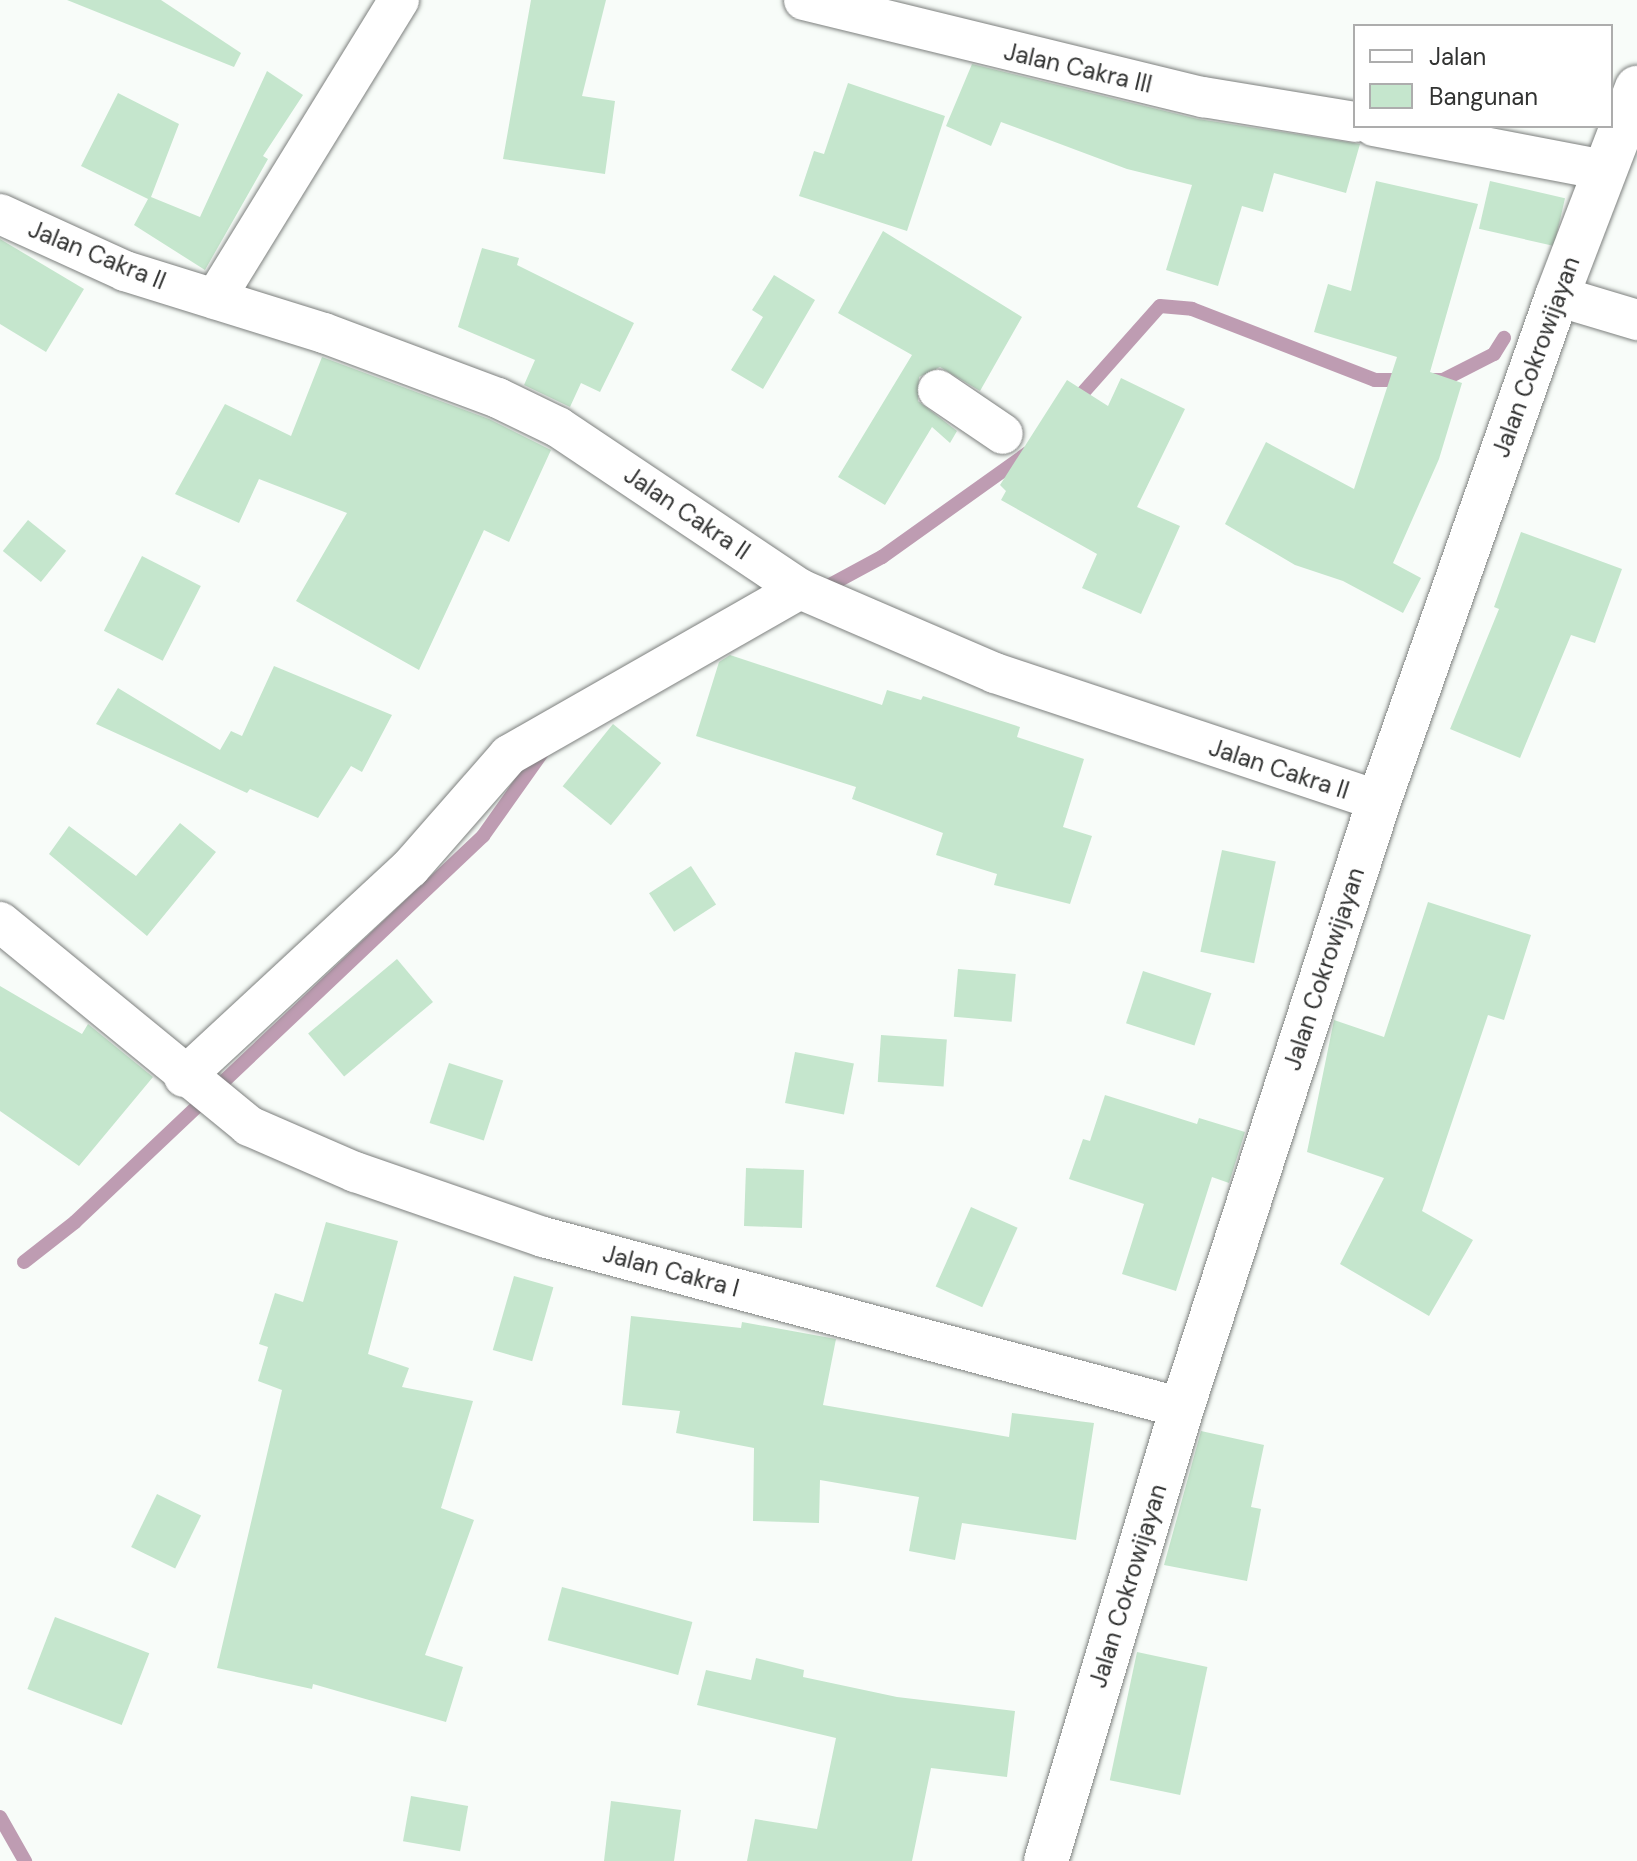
<!DOCTYPE html>
<html>
<head>
<meta charset="utf-8">
<style>
  body { margin:0 }
  #map { position:relative; width:1637px; height:1861px; overflow:hidden; background:#f8fcf9; font-family:"DM Sans",sans-serif }
  div>[style] { position:absolute }
  .stream>* { height:14px; margin:-7px; padding:0 7px; transform-origin:7px; border-radius:7px; background:#be9cb2 }
  .building>* { inset:0; background:#c5e6cd; transform-origin:0 0 }
  .roads { filter:drop-shadow(0 0 2px #7d807e) drop-shadow(0 0 2px #7d807e) }
  .minor>* { height:40px; margin:-20px; padding:0 20px; transform-origin:20px; border-radius:20px; background:#fff }
  .tertiary>* { height:44px; margin:-22px; padding:0 22px; transform-origin:22px; border-radius:22px; background:#fff }
  span { translate:-50% -50%; white-space:nowrap; text-align:center; line-height:1.15; -webkit-text-stroke:8px #fff; paint-order:stroke }
  .street-label { font-size:24px; color:#323332 }
  .legend { position:absolute; left:1353px; top:24px; width:260px; height:104px; box-sizing:border-box; background:#fff; border:2px solid #adadad; margin:0; padding:10px 14px; list-style:none; font-size:24px; color:#323332 }
  .legend li { display:flex; align-items:center; gap:16px; height:40px }
  .legend b { width:40px; border:2px solid #adadad }
</style>
</head>
<body>
<div id="map">
  <div class="stream">
    <div style="left:1430px;top:380px;width:13px"></div>
    <div style="left:1443px;top:380px;width:57px;rotate:-27deg"></div>
    <div style="left:1494px;top:354px;width:19px;rotate:-58deg"></div>
    <div style="left:1072px;top:405px;width:132px;rotate:-48.4deg"></div>
    <div style="left:1160px;top:306px;width:32px;rotate:5deg"></div>
    <div style="left:1192px;top:309px;width:196px;rotate:21.2deg"></div>
    <div style="left:1375px;top:380px;width:34px"></div>
    <div style="left:819px;top:591px;width:72px;rotate:-28.4deg"></div>
    <div style="left:882px;top:557px;width:179px;rotate:-35.5deg"></div>
    <div style="left:24px;top:1262px;width:65px;rotate:-38.1deg"></div>
    <div style="left:75px;top:1222px;width:562px;rotate:-43.41deg"></div>
    <div style="left:483px;top:836px;width:105px;rotate:-54.7deg"></div>
    <div style="left:0;top:1817px;width:51px;rotate:60.4deg"></div>
  </div>
  <div class="building">
    <div style="clip-path:polygon(67px 0,161px 0,241px 53px,234px 67px)"></div>
    <div style="clip-path:polygon(531px 0,606px 0,582px 96px,615px 101px,605px 174px,503px 159px)"></div>
    <div style="clip-path:polygon(972px 64px,1198px 119px,1360px 144px,1346px 193px,1274px 173px,1263px 212px,1242px 206px,1218px 286px,1166px 270px,1192px 185px,1127px 169px,1001px 122px,991px 146px,946px 126px)"></div>
    <div style="clip-path:polygon(267px 71px,303px 95px,263px 156px,268px 159px,205px 270px,134px 225px,148px 199px,81px 166px,118px 93px,179px 124px,151px 197px,200px 217px)"></div>
    <div style="clip-path:polygon(848px 83px,945px 116px,907px 231px,799px 196px,814px 151px,824px 154px)"></div>
    <div style="clip-path:polygon(1376px 181px,1478px 204px,1430px 372px,1462px 383px,1439px 459px,1393px 563px,1421px 578px,1403px 613px,1343px 581px,1295px 565px,1225px 524px,1266px 442px,1354px 489px,1397px 357px,1314px 332px,1328px 284px,1351px 291px)"></div>
    <div style="left:1490px;top:181px;width:77px;height:49px;rotate:13deg"></div>
    <div style="clip-path:polygon(883px 231px,1022px 317px,980px 391px,940px 367px,919px 377px,918px 401px,957px 431px,950px 443px,932px 427px,885px 505px,838px 477px,912px 355px,838px 313px)"></div>
    <div style="clip-path:polygon(0 239px,84px 289px,46px 352px,0 324px)"></div>
    <div style="clip-path:polygon(482px 248px,519px 258px,517px 265px,634px 323px,600px 392px,581px 383px,570px 407px,524px 385px,535px 360px,458px 327px)"></div>
    <div style="clip-path:polygon(774px 275px,815px 300px,763px 389px,731px 370px,763px 317px,752px 310px)"></div>
    <div style="clip-path:polygon(322px 357px,489px 419px,551px 450px,509px 542px,484px 530px,419px 670px,296px 601px,347px 513px,259px 479px,239px 523px,175px 494px,225px 404px,291px 436px)"></div>
    <div style="clip-path:polygon(1121px 378px,1185px 409px,1137px 507px,1180px 526px,1141px 614px,1082px 588px,1097px 554px,1001px 500px,1006px 491px,1000px 485px,1067px 380px,1108px 406px)"></div>
    <div style="left:28px;top:520px;width:49px;height:40px;rotate:39deg"></div>
    <div style="clip-path:polygon(1521px 532px,1622px 569px,1595px 643px,1571px 635px,1520px 758px,1450px 729px,1499px 609px,1494px 607px)"></div>
    <div style="left:142px;top:556px;width:66px;height:84px;rotate:27deg"></div>
    <div style="clip-path:polygon(730px 655px,882px 705px,887px 690px,921px 700px,923px 696px,1020px 727px,1017px 737px,1084px 759px,1063px 827px,1092px 836px,1070px 904px,994px 885px,997px 874px,936px 855px,943px 833px,852px 799px,856px 787px,696px 736px,719px 662px)"></div>
    <div style="clip-path:polygon(274px 666px,392px 715px,362px 772px,351px 766px,318px 818px,250px 789px,247px 793px,96px 724px,118px 688px,220px 750px,231px 731px,242px 736px)"></div>
    <div style="left:613px;top:724px;width:62px;height:80px;rotate:39deg"></div>
    <div style="clip-path:polygon(180px 823px,216px 852px,147px 936px,49px 854px,69px 826px,136px 876px)"></div>
    <div style="left:1222px;top:850px;width:55px;height:104px;rotate:12deg"></div>
    <div style="left:691px;top:866px;width:46px;height:50px;rotate:57deg"></div>
    <div style="clip-path:polygon(1428px 902px,1531px 935px,1504px 1020px,1488px 1015px,1422px 1211px,1473px 1240px,1429px 1316px,1340px 1264px,1384px 1178px,1307px 1152px,1334px 1020px,1384px 1037px)"></div>
    <div style="left:397px;top:959px;width:56px;height:116px;rotate:50deg"></div>
    <div style="left:958px;top:969px;width:58px;height:48px;rotate:5deg"></div>
    <div style="left:1143px;top:971px;width:72px;height:55px;rotate:18deg"></div>
    <div style="clip-path:polygon(0 986px,82px 1034px,88px 1024px,153px 1077px,79px 1166px,0 1111px)"></div>
    <div style="left:881px;top:1035px;width:66px;height:47px;rotate:4deg"></div>
    <div style="left:795px;top:1052px;width:60px;height:52px;rotate:11deg"></div>
    <div style="left:449px;top:1063px;width:57px;height:63px;rotate:18deg"></div>
    <div style="clip-path:polygon(1105px 1095px,1197px 1124px,1199px 1118px,1245px 1132px,1229px 1183px,1212px 1177px,1176px 1291px,1122px 1274px,1144px 1204px,1069px 1179px,1083px 1139px,1090px 1141px)"></div>
    <div style="left:746px;top:1168px;width:58px;height:58px;rotate:2deg"></div>
    <div style="left:971px;top:1207px;width:51px;height:87px;rotate:24deg"></div>
    <div style="clip-path:polygon(326px 1222px,398px 1241px,368px 1354px,409px 1368px,402px 1387px,473px 1401px,441px 1508px,474px 1520px,425px 1655px,463px 1667px,446px 1722px,313px 1684px,312px 1689px,217px 1668px,282px 1390px,258px 1381px,268px 1347px,259px 1344px,275px 1293px,303px 1302px)"></div>
    <div style="left:514px;top:1276px;width:41px;height:77px;rotate:16deg"></div>
    <div style="clip-path:polygon(631px 1316px,741px 1328px,742px 1322px,836px 1339px,823px 1405px,1009px 1437px,1012px 1413px,1094px 1423px,1076px 1540px,962px 1523px,955px 1560px,909px 1551px,919px 1497px,820px 1480px,819px 1523px,753px 1521px,754px 1448px,676px 1433px,680px 1411px,622px 1405px)"></div>
    <div style="clip-path:polygon(1201px 1431px,1264px 1445px,1251px 1507px,1261px 1509px,1247px 1581px,1164px 1565px)"></div>
    <div style="left:157px;top:1494px;width:49px;height:59px;rotate:26deg"></div>
    <div style="left:562px;top:1587px;width:135px;height:55px;rotate:15deg"></div>
    <div style="left:55px;top:1617px;width:101px;height:77px;rotate:21deg"></div>
    <div style="left:1137px;top:1652px;width:72px;height:131px;rotate:12deg"></div>
    <div style="clip-path:polygon(756px 1658px,804px 1670px,803px 1677px,897px 1697px,1015px 1711px,1007px 1777px,931px 1768px,912px 1861px,747px 1861px,755px 1819px,817px 1829px,836px 1738px,697px 1705px,706px 1670px,751px 1680px)"></div>
    <div style="left:411px;top:1796px;width:58px;height:46px;rotate:10deg"></div>
    <div style="clip-path:polygon(611px 1801px,681px 1810px,674px 1861px,604px 1861px)"></div>
  </div>
  <div class="roads">
    <div class="minor">
      <div style="left:804px;top:0;width:411px;rotate:13.7deg"></div>
      <div style="left:1203px;top:97px;width:154px;rotate:9.3deg"></div>
      <div style="left:1374px;top:126px;width:235px;rotate:10.8deg"></div>
      <div style="left:0;top:214px;width:137px;rotate:24.5deg"></div>
      <div style="left:125px;top:271px;width:208px;rotate:17.3deg"></div>
      <div style="left:324px;top:333px;width:186px;rotate:20.5deg"></div>
      <div style="left:498px;top:398px;width:67px;rotate:25.8deg"></div>
      <div style="left:558px;top:427px;width:291px;rotate:33.8deg"></div>
      <div style="left:800px;top:589px;width:212px;rotate:23.3deg"></div>
      <div style="left:995px;top:673px;width:405px;rotate:18.4deg"></div>
      <div style="left:1557px;top:296px;width:84px;rotate:16.7deg"></div>
      <div style="left:215px;top:299px;width:351px;rotate:-58.4deg"></div>
      <div style="left:938px;top:390px;width:78px;rotate:34.1deg"></div>
      <div style="left:0;top:922px;width:322px;rotate:39.3deg"></div>
      <div style="left:249px;top:1126px;width:116px;rotate:23.5deg"></div>
      <div style="left:355px;top:1172px;width:199px;rotate:19.1deg"></div>
      <div style="left:543px;top:1237px;width:661px;rotate:14.98deg"></div>
      <div style="left:184px;top:1077px;width:308px;rotate:-42.8deg"></div>
      <div style="left:410px;top:868px;width:150px;rotate:-48.8deg"></div>
      <div style="left:509px;top:755px;width:335px;rotate:-29.7deg"></div>
    </div>
    <div class="tertiary">
      <div style="left:1046px;top:1861px;width:473px;rotate:-73.3deg"></div>
      <div style="left:1182px;top:1408px;width:638px;rotate:-72.02deg"></div>
      <div style="left:1379px;top:801px;width:535px;rotate:-70.58deg"></div>
      <div style="left:1557px;top:296px;width:223px;rotate:-69deg"></div>
    </div>
  </div>
  <div class="street-label">
    <span style="left:1078px;top:68px;rotate:13deg">Jalan Cakra III</span>
    <span style="left:97px;top:255px;rotate:22deg">Jalan Cakra II</span>
    <span style="left:1536px;top:357px;rotate:-70deg">Jalan Cokrowijayan</span>
    <span style="left:687px;top:513px;rotate:34deg">Jalan Cakra II</span>
    <span style="left:1279px;top:769px;rotate:18deg">Jalan Cakra II</span>
    <span style="left:1324px;top:969px;rotate:-72deg">Jalan Cokrowijayan</span>
    <span style="left:671px;top:1271px;rotate:15deg">Jalan Cakra I</span>
    <span style="left:1128px;top:1586px;rotate:-73deg">Jalan Cokrowijayan</span>
  </div>
  <ul class="legend">
  <li><b style="height:10px;background:#fff"></b>Jalan</li>
  <li><b style="height:22px;background:#c5e6cd"></b>Bangunan</li>
  </ul>
</div>
</body>
</html>
